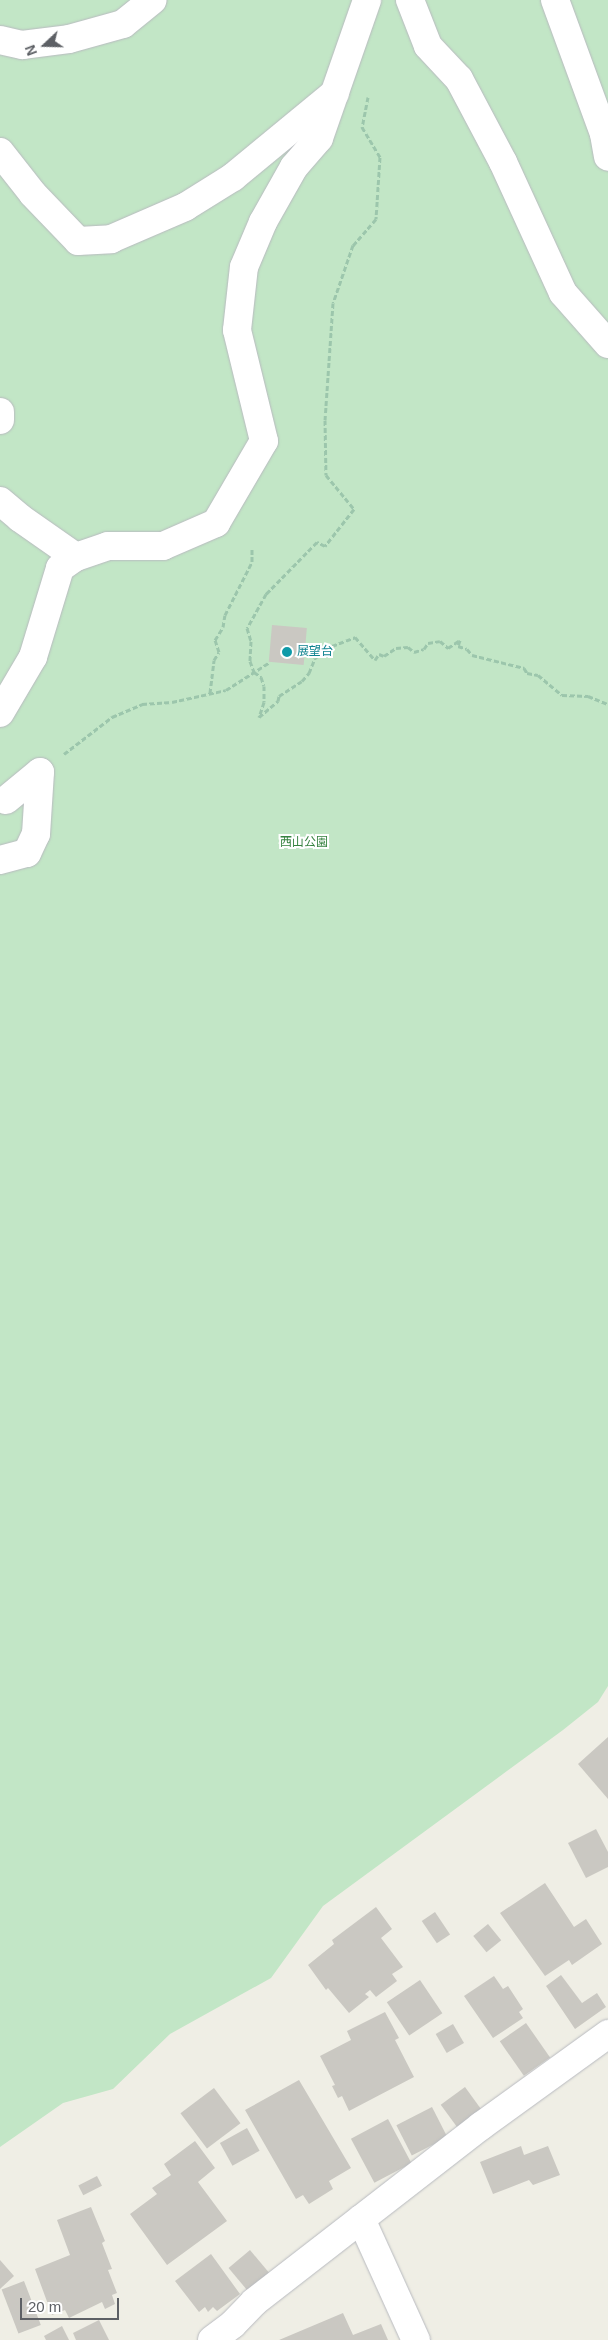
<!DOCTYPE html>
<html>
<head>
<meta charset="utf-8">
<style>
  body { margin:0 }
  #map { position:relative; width:608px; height:2340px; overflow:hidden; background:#efeee5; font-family:Helvetica,"Noto Sans JP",sans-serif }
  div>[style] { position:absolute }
  .green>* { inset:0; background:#c2e6c6 }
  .building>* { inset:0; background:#cac8c2; transform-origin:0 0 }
  .path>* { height:3px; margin-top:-1.5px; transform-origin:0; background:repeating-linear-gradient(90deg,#9cc6ac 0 5px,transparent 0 7.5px) }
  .roads { filter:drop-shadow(0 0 1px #b8babf) drop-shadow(0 0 1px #b8babf) }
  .minor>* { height:28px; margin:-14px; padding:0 14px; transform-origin:14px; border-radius:14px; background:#fff }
  .dots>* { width:14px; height:14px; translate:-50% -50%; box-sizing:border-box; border:2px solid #fff; border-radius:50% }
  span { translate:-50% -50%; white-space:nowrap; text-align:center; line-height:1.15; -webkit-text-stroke:4px #fff; paint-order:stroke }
  .culture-label { font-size:12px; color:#0d838f }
  .left { translate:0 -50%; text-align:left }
  .park-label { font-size:12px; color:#378341 }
  .north { position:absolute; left:20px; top:20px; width:50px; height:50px; -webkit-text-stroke:4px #fff; paint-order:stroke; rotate:249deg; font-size:14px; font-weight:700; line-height:20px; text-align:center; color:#5d6065 }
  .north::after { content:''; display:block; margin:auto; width:18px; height:22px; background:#5d6065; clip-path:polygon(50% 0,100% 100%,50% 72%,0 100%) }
  .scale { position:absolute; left:20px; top:2298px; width:99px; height:22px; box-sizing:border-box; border:2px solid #5d6065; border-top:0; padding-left:6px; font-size:15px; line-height:18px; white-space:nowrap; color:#5d6065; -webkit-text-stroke:4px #fff; paint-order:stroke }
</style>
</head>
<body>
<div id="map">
  <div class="green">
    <div style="clip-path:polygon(0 0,608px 0,608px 1686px,598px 1702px,563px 1730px,323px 1906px,271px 1978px,170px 2034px,113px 2089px,63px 2103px,0 2147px)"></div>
  </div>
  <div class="building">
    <div style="left:272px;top:625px;width:35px;height:37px;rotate:5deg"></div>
    <div style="clip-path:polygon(608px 1737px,608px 1799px,578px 1764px)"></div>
    <div style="clip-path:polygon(596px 1829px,608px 1852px,608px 1867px,586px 1878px,568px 1843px)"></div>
    <div style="clip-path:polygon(545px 1883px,574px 1927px,586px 1919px,602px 1944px,572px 1965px,569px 1960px,545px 1976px,500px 1913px)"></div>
    <div style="clip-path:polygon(376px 1907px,392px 1929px,381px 1938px,403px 1967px,392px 1974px,397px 1981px,376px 1997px,370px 1990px,365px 1994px,369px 1997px,349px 2013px,328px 1988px,326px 1990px,308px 1965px,334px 1944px,332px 1940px)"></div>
    <div style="left:435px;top:1912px;width:27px;height:16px;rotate:56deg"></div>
    <div style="left:488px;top:1924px;width:21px;height:19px;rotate:51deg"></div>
    <div style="clip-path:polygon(561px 1975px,582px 2003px,597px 1993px,606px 2007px,575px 2029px,546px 1986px)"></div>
    <div style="clip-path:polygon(494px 1976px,503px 1989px,508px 1986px,523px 2009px,519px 2012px,523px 2018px,493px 2038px,464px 1996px)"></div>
    <div style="left:420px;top:1980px;width:40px;height:40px;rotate:56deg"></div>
    <div style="clip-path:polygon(385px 2012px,399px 2038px,395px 2040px,414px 2077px,349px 2111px,342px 2096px,338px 2098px,332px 2086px,335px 2085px,320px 2056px,351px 2040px,347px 2031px)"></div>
    <div style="left:526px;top:2023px;width:42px;height:32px;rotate:55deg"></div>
    <div style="left:453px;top:2024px;width:22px;height:20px;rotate:60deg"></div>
    <div style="clip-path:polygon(299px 2080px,351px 2168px,329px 2181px,333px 2189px,309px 2204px,303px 2195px,296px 2199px,245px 2110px)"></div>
    <div style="left:465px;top:2087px;width:29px;height:30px;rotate:54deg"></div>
    <div style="left:214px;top:2088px;width:44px;height:42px;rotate:53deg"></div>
    <div style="left:432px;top:2107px;width:34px;height:40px;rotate:63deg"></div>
    <div style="left:388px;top:2119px;width:50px;height:42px;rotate:62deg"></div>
    <div style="left:247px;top:2128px;width:26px;height:31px;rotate:61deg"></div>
    <div style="clip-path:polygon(195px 2141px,215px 2168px,198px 2182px,227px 2221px,167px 2265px,130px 2214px,157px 2194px,152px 2188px,171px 2175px,164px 2164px)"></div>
    <div style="clip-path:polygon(521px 2146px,524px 2155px,548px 2146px,560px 2175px,533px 2185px,529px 2180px,493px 2194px,480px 2162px)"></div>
    <div style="left:97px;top:2176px;width:11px;height:21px;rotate:63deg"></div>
    <div style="clip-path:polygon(91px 2207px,105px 2241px,102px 2243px,112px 2269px,108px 2270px,117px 2293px,112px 2295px,115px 2304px,105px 2309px,102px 2302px,69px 2318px,65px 2310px,52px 2315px,35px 2269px,70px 2255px,57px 2220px)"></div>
    <div style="left:250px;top:2250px;width:30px;height:28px;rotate:50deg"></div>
    <div style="clip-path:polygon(211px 2254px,240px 2294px,217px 2311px,213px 2307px,208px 2312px,205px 2307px,199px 2312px,175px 2281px)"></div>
    <div style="clip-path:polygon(0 2260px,14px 2276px,0 2289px)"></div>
    <div style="left:24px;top:2281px;width:47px;height:24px;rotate:69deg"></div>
    <div style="clip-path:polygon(343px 2313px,353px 2335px,381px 2324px,388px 2340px,279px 2340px)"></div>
    <div style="clip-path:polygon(99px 2320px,109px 2340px,76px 2340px,73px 2333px)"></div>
    <div style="clip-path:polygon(62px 2326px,69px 2340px,46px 2340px,44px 2336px)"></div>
  </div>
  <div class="path">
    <div style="left:368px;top:97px;width:31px;rotate:101deg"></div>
    <div style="left:362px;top:127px;width:35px;rotate:59deg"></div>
    <div style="left:380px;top:157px;width:62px;rotate:93.7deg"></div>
    <div style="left:376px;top:219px;width:35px;rotate:131deg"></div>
    <div style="left:353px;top:245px;width:61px;rotate:109deg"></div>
    <div style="left:333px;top:303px;width:117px;rotate:93.9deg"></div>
    <div style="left:325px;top:420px;width:55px;rotate:89deg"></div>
    <div style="left:326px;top:475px;width:44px;rotate:50.5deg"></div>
    <div style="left:354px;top:509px;width:47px;rotate:128.1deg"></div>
    <div style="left:325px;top:546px;width:9px;rotate:-153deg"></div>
    <div style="left:317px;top:542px;width:73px;rotate:134.4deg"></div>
    <div style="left:266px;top:594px;width:39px;rotate:119deg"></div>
    <div style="left:247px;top:628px;width:14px;rotate:73deg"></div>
    <div style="left:251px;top:641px;width:20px;rotate:93deg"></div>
    <div style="left:250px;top:661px;width:12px;rotate:70deg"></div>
    <div style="left:254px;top:672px;width:9px;rotate:36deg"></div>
    <div style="left:261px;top:677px;width:9px;rotate:72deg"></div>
    <div style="left:264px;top:686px;width:16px;rotate:90deg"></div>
    <div style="left:264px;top:702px;width:16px;rotate:108deg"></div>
    <div style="left:259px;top:717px;width:25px;rotate:-40deg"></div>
    <div style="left:278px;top:701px;width:5px;rotate:-79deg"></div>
    <div style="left:279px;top:696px;width:27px;rotate:-33deg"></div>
    <div style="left:302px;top:681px;width:11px;rotate:-49deg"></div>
    <div style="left:309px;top:673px;width:16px;rotate:-68deg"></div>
    <div style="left:315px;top:658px;width:21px;rotate:-35deg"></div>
    <div style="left:332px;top:646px;width:25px;rotate:-21deg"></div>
    <div style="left:355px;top:637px;width:30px;rotate:49deg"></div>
    <div style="left:375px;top:660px;width:7px;rotate:-56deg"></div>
    <div style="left:379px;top:654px;width:5px;rotate:22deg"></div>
    <div style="left:384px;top:656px;width:14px;rotate:-34deg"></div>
    <div style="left:396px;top:648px;width:12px;rotate:-5deg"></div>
    <div style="left:408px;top:647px;width:8px;rotate:40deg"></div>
    <div style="left:414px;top:652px;width:10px;rotate:-17deg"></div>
    <div style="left:424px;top:649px;width:7px;rotate:-56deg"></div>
    <div style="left:428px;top:643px;width:12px;rotate:-9deg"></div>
    <div style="left:440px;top:641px;width:11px;rotate:41deg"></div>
    <div style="left:448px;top:648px;width:14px;rotate:-34deg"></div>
    <div style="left:460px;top:640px;width:6px;rotate:108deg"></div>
    <div style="left:458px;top:646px;width:9px;rotate:18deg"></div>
    <div style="left:467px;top:649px;width:8px;rotate:50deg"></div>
    <div style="left:472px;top:655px;width:54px;rotate:14deg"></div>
    <div style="left:524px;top:668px;width:6px;rotate:59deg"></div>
    <div style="left:527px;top:673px;width:11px;rotate:10deg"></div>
    <div style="left:538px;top:675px;width:31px;rotate:40deg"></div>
    <div style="left:562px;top:695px;width:26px;rotate:2deg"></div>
    <div style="left:588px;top:696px;width:22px;rotate:22deg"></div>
    <div style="left:210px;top:693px;width:33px;rotate:-83deg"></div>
    <div style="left:214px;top:660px;width:9px;rotate:-58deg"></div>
    <div style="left:219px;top:652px;width:13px;rotate:-108deg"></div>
    <div style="left:215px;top:640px;width:15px;rotate:-58deg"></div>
    <div style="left:223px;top:627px;width:12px;rotate:-81deg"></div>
    <div style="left:225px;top:615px;width:59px;rotate:-63deg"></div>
    <div style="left:252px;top:562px;width:14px;rotate:-90deg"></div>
    <div style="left:64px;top:754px;width:61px;rotate:-37.6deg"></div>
    <div style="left:112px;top:717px;width:33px;rotate:-23deg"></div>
    <div style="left:142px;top:704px;width:30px;rotate:-4deg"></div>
    <div style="left:172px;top:702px;width:55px;rotate:-12.5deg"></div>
    <div style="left:226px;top:690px;width:52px;rotate:-32.5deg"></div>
  </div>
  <div class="roads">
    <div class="minor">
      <div style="left:410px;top:0;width:49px;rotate:68.6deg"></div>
      <div style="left:428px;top:46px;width:45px;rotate:46.8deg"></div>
      <div style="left:459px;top:79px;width:94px;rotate:62.1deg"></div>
      <div style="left:503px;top:162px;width:144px;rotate:65.4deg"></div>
      <div style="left:563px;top:293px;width:68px;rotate:48.6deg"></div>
      <div style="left:555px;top:0;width:143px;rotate:69.9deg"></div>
      <div style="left:604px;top:134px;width:23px;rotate:80deg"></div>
      <div style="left:0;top:40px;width:23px;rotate:13deg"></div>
      <div style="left:22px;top:45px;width:47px;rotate:-7.3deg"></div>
      <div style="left:69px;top:39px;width:56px;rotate:-15.5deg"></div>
      <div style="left:123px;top:24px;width:38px;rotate:-39deg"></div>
      <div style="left:0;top:152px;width:53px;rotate:51.8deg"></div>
      <div style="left:33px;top:194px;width:65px;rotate:46.2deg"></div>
      <div style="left:78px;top:241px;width:33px;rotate:-3deg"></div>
      <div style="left:111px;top:239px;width:81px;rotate:-23.4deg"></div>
      <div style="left:185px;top:207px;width:57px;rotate:-32deg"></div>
      <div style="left:233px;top:177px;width:132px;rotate:-39.5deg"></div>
      <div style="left:0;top:412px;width:8px;rotate:90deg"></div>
      <div style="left:0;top:501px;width:26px;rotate:40deg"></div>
      <div style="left:20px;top:518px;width:68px;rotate:34.9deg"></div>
      <div style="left:0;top:713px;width:65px;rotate:-59.5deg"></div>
      <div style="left:33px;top:657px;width:93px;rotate:-73.1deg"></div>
      <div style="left:60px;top:568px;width:19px;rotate:-35deg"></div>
      <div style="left:76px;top:557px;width:34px;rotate:-19deg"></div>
      <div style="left:108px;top:546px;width:55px"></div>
      <div style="left:163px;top:546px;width:58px;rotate:-23.5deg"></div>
      <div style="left:216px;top:523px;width:95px;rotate:-59.7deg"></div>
      <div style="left:264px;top:441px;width:114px;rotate:-103.7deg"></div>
      <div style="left:237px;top:330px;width:63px;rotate:-83.7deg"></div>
      <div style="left:244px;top:267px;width:49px;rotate:-67.1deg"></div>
      <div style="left:263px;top:222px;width:63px;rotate:-60.6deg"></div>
      <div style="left:294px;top:167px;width:38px;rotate:-49deg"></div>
      <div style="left:319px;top:138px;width:146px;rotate:-70.8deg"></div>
      <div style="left:6px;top:800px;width:44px;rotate:-39.5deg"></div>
      <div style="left:0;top:860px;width:28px;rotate:-15deg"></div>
      <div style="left:27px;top:853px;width:21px;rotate:-65deg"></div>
      <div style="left:36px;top:834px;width:62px;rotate:-86.3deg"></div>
      <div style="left:361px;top:2219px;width:133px;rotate:65.6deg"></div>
      <div style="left:212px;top:2340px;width:26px;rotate:-37deg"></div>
      <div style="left:233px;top:2324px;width:30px;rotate:-46deg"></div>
      <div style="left:254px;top:2302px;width:287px;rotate:-37.8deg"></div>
      <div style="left:481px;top:2126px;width:157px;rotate:-35.9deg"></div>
    </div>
  </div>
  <div class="dots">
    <div style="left:287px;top:652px;background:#0f9aa8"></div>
  </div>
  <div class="culture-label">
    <span class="left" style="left:297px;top:652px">展望台</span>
  </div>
  <div class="park-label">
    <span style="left:304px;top:843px">西山公園</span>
  </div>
  <div class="north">N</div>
  <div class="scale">20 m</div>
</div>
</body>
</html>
